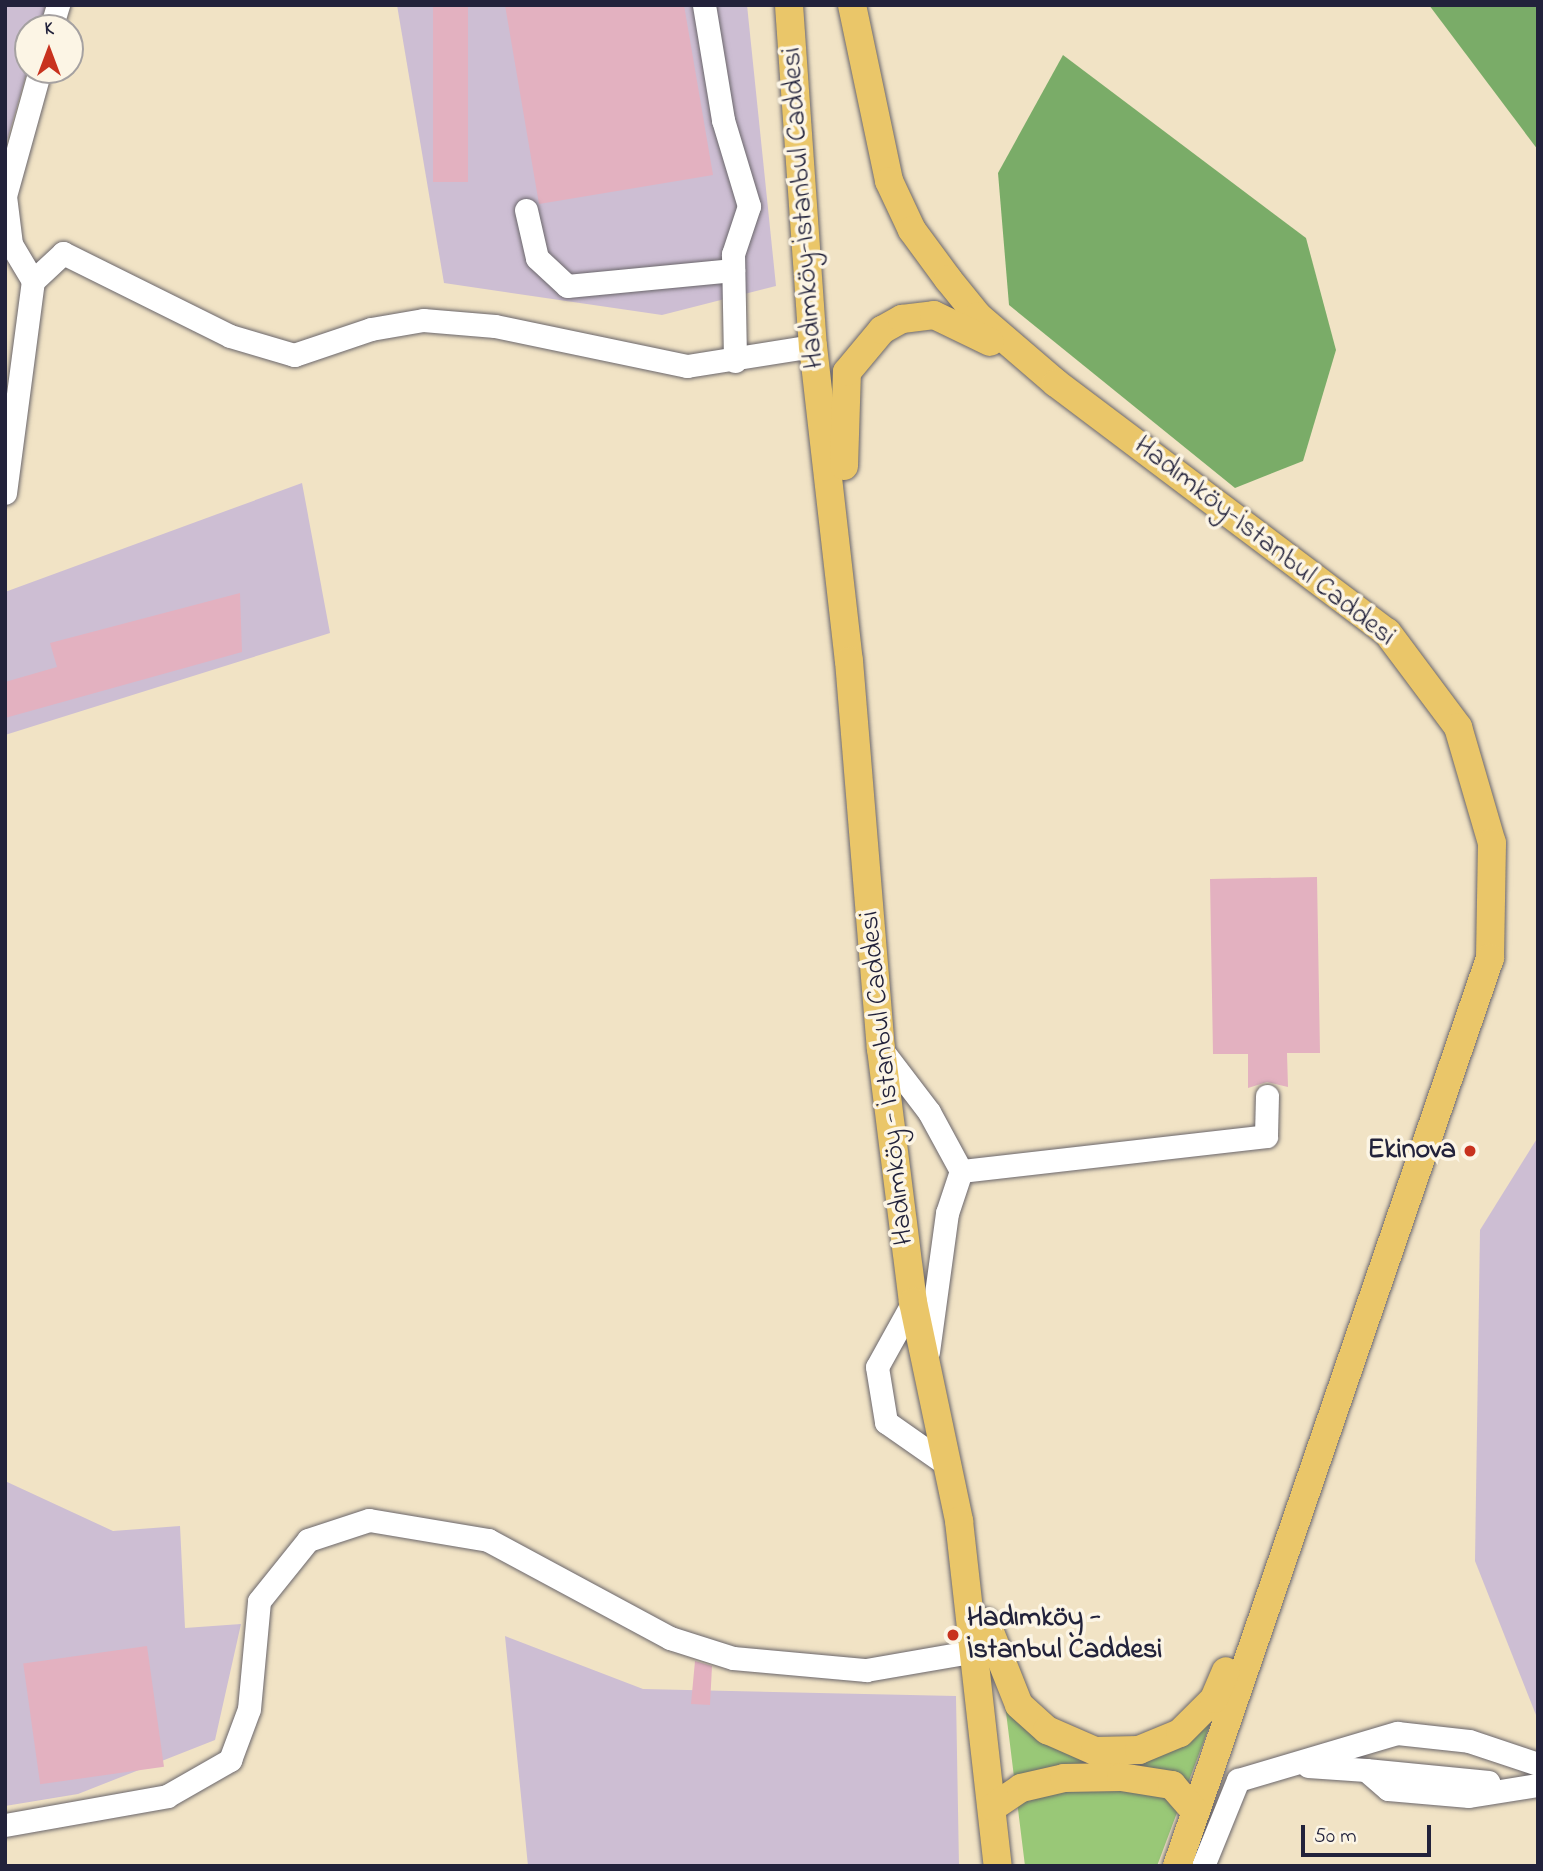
<!DOCTYPE html>
<html>
<head>
<meta charset="utf-8">
<style>
  body { margin:0 }
  #map { position:relative; width:1543px; height:1871px; overflow:hidden; background:#f1e3c5; font-family:"Indie Flower",sans-serif }
  div>[style] { position:absolute }
  .industrial>* { inset:0; background:#cdbed3 }
  .green>* { inset:0; background:#99c877 }
  .forest>* { inset:0; background:#7aac68 }
  .building>* { inset:0; background:#e3b1c0; transform-origin:0 0 }
  .roads { filter:drop-shadow(0 0 2px #6a666b) drop-shadow(0 0 2px #6a666b) }
  .minor>* { height:23px; margin:-11.5px; padding:0 11.5px; transform-origin:11.5px; border-radius:11.5px; background:#fff }
  .major>* { height:28px; margin:-14px; padding:0 14px; transform-origin:14px; border-radius:14px; background:#eac669 }
  .dots>* { width:19px; height:19px; translate:-50% -50%; box-sizing:border-box; border:4px solid #fcf5e5; border-radius:50% }
  span { translate:-50% -50%; white-space:nowrap; text-align:center; line-height:1.15; -webkit-text-stroke:7px #fcf5e5; paint-order:stroke }
  .street-label { font-size:28px; color:#22223b }
  .poi-label { font-size:28px; color:#22223b; font-weight:700 }
  .right { translate:-100% -50%; text-align:right }
  .left { translate:0 -50%; text-align:left }
  .frame { position:absolute; inset:0; border:7px solid #22223b; pointer-events:none }
  .north { position:absolute; left:14px; top:14px; width:70px; height:70px; box-sizing:border-box; background:#fcf5e5; border:2px solid #a5a1a1; border-radius:50%; rotate:0deg; font-size:19px; font-weight:700; line-height:28px; text-align:center; color:#22223b }
  .north::after { content:''; display:block; margin:auto; width:24px; height:32px; background:#c8321e; clip-path:polygon(50% 0,100% 100%,50% 72%,0 100%) }
  .scale { position:absolute; left:1301px; top:1825px; width:130px; height:32px; box-sizing:border-box; border:4px solid #22223b; border-top:0; padding-left:9px; font-size:21px; line-height:24px; white-space:nowrap; color:#22223b; -webkit-text-stroke:5px #fcf5e5; paint-order:stroke }
</style>
</head>
<body>
<div id="map">
  <div class="industrial">
    <div style="clip-path:polygon(5px 5px,46px 5px,39px 28px,28px 28px,28px 68px,5px 148px)"></div>
    <div style="clip-path:polygon(397px 5px,747px 5px,776px 286px,662px 315px,444px 283px)"></div>
    <div style="clip-path:polygon(302px 483px,330px 633px,5px 735px,5px 592px)"></div>
    <div style="clip-path:polygon(1538px 1137px,1538px 1720px,1475px 1561px,1480px 1230px)"></div>
    <div style="clip-path:polygon(5px 1481px,113px 1531px,180px 1526px,185px 1628px,241px 1624px,215px 1740px,78px 1794px,5px 1806px)"></div>
    <div style="clip-path:polygon(505px 1636px,643px 1689px,956px 1696px,959px 1866px,528px 1866px)"></div>
  </div>
  <div class="green">
    <div style="clip-path:polygon(1005px 1704px,1030px 1732px,1174px 1748px,1211px 1722px,1157px 1866px,1025px 1866px)"></div>
  </div>
  <div class="forest">
    <div style="clip-path:polygon(1429px 5px,1538px 5px,1538px 150px)"></div>
    <div style="clip-path:polygon(1063px 55px,1306px 238px,1336px 350px,1303px 461px,1235px 488px,1009px 305px,998px 173px)"></div>
  </div>
  <div class="building">
    <div style="left:433px;top:5px;width:35px;height:177px"></div>
    <div style="clip-path:polygon(505px 5px,684px 5px,713px 175px,539px 204px)"></div>
    <div style="clip-path:polygon(240px 593px,242px 652px,5px 718px,5px 682px,57px 667px,50px 643px)"></div>
    <div style="clip-path:polygon(1317px 877px,1320px 1053px,1287px 1053px,1288px 1087px,1267px 1082px,1248px 1088px,1248px 1054px,1213px 1054px,1210px 879px)"></div>
    <div style="left:147px;top:1646px;width:122px;height:125px;rotate:82deg"></div>
    <div style="clip-path:polygon(695px 1661px,712px 1666px,710px 1705px,691px 1704px)"></div>
  </div>
  <div class="roads">
    <div class="minor">
      <div style="left:704px;top:5px;width:117px;rotate:80.6deg"></div>
      <div style="left:723px;top:120px;width:90px;rotate:73.2deg"></div>
      <div style="left:749px;top:206px;width:51px;rotate:108.4deg"></div>
      <div style="left:733px;top:254px;width:107px;rotate:88.9deg"></div>
      <div style="left:51px;top:28px;width:24px;rotate:-73deg"></div>
      <div style="left:526px;top:210px;width:49px;rotate:77.1deg"></div>
      <div style="left:537px;top:258px;width:41px;rotate:43deg"></div>
      <div style="left:567px;top:286px;width:167px;rotate:-5.5deg"></div>
      <div style="left:33px;top:281px;width:43px;rotate:-120.7deg"></div>
      <div style="left:11px;top:244px;width:48px;rotate:-97.1deg"></div>
      <div style="left:5px;top:196px;width:131px;rotate:-74.5deg"></div>
      <div style="left:5px;top:493px;width:214px;rotate:-82.5deg"></div>
      <div style="left:33px;top:281px;width:41px;rotate:-43deg"></div>
      <div style="left:63px;top:253px;width:186px;rotate:26.4deg"></div>
      <div style="left:230px;top:336px;width:67px;rotate:16.5deg"></div>
      <div style="left:294px;top:355px;width:81px;rotate:-18.7deg"></div>
      <div style="left:371px;top:329px;width:53px;rotate:-9.8deg"></div>
      <div style="left:423px;top:320px;width:72px;rotate:4.8deg"></div>
      <div style="left:495px;top:326px;width:196px;rotate:11.8deg"></div>
      <div style="left:687px;top:366px;width:128px;rotate:-9deg"></div>
      <div style="left:881px;top:1049px;width:79px;rotate:52.7deg"></div>
      <div style="left:929px;top:1112px;width:67px;rotate:61.5deg"></div>
      <div style="left:961px;top:1171px;width:44px;rotate:108.4deg"></div>
      <div style="left:947px;top:1213px;width:140px;rotate:97.8deg"></div>
      <div style="left:961px;top:1171px;width:307px;rotate:-6.5deg"></div>
      <div style="left:1266px;top:1136px;width:40px;rotate:-88.6deg"></div>
      <div style="left:913px;top:1302px;width:74px;rotate:119deg"></div>
      <div style="left:877px;top:1367px;width:56px;rotate:80.7deg"></div>
      <div style="left:886px;top:1422px;width:73px;rotate:35deg"></div>
      <div style="left:1308px;top:1766px;width:58px;rotate:3.9deg"></div>
      <div style="left:1366px;top:1770px;width:29px;rotate:41deg"></div>
      <div style="left:1388px;top:1789px;width:81px;rotate:4.9deg"></div>
      <div style="left:1469px;top:1796px;width:70px;rotate:-9.1deg"></div>
      <div style="left:1366px;top:1770px;width:123px;rotate:5.6deg"></div>
      <div style="left:5px;top:1825px;width:165px;rotate:-10.1deg"></div>
      <div style="left:167px;top:1796px;width:73px;rotate:-29.7deg"></div>
      <div style="left:230px;top:1760px;width:54px;rotate:-69.6deg"></div>
      <div style="left:249px;top:1709px;width:108px;rotate:-84.7deg"></div>
      <div style="left:259px;top:1601px;width:78px;rotate:-51.2deg"></div>
      <div style="left:308px;top:1540px;width:64px;rotate:-18.2deg"></div>
      <div style="left:369px;top:1520px;width:121px;rotate:9.5deg"></div>
      <div style="left:488px;top:1540px;width:207px;rotate:28.3deg"></div>
      <div style="left:670px;top:1638px;width:66px;rotate:17.6deg"></div>
      <div style="left:733px;top:1658px;width:134px;rotate:5.2deg"></div>
      <div style="left:866px;top:1670px;width:112px;rotate:-9.8deg"></div>
      <div style="left:1203px;top:1866px;width:93px;rotate:-67.9deg"></div>
      <div style="left:1238px;top:1780px;width:166px;rotate:-16.5deg"></div>
      <div style="left:1397px;top:1733px;width:72px;rotate:6.3deg"></div>
      <div style="left:1469px;top:1741px;width:73px;rotate:18.4deg"></div>
    </div>
    <div class="major">
      <div style="left:789px;top:5px;width:342px;rotate:86deg"></div>
      <div style="left:813px;top:346px;width:317px;rotate:83.5deg"></div>
      <div style="left:849px;top:661px;width:389px;rotate:85.3deg"></div>
      <div style="left:881px;top:1049px;width:255px;rotate:82.8deg"></div>
      <div style="left:913px;top:1302px;width:224px;rotate:78.1deg"></div>
      <div style="left:959px;top:1521px;width:347px;rotate:83.6deg"></div>
      <div style="left:852px;top:5px;width:180px;rotate:78.1deg"></div>
      <div style="left:889px;top:181px;width:54px;rotate:64.9deg"></div>
      <div style="left:912px;top:230px;width:61px;rotate:53.7deg"></div>
      <div style="left:948px;top:279px;width:48px;rotate:51deg"></div>
      <div style="left:978px;top:316px;width:103px;rotate:40.7deg"></div>
      <div style="left:1056px;top:383px;width:414px;rotate:37deg"></div>
      <div style="left:1387px;top:632px;width:119px;rotate:53.2deg"></div>
      <div style="left:1458px;top:727px;width:121px;rotate:73.7deg"></div>
      <div style="left:1492px;top:843px;width:115px;rotate:91deg"></div>
      <div style="left:1490px;top:958px;width:960px;rotate:109.02deg"></div>
      <div style="left:844px;top:466px;width:94px;rotate:-88.2deg"></div>
      <div style="left:847px;top:372px;width:55px;rotate:-50.2deg"></div>
      <div style="left:882px;top:330px;width:23px;rotate:-29deg"></div>
      <div style="left:902px;top:319px;width:32px;rotate:-7deg"></div>
      <div style="left:934px;top:315px;width:62px;rotate:25.7deg"></div>
      <div style="left:986px;top:1622px;width:89px;rotate:68.3deg"></div>
      <div style="left:1019px;top:1705px;width:38px;rotate:42deg"></div>
      <div style="left:1047px;top:1730px;width:52px;rotate:23.6deg"></div>
      <div style="left:1095px;top:1751px;width:44px;rotate:-1.3deg"></div>
      <div style="left:1139px;top:1750px;width:44px;rotate:-22.5deg"></div>
      <div style="left:1180px;top:1733px;width:48px;rotate:-45deg"></div>
      <div style="left:1214px;top:1699px;width:30px;rotate:-67deg"></div>
      <div style="left:993px;top:1807px;width:34px;rotate:-34deg"></div>
      <div style="left:1021px;top:1788px;width:44px;rotate:-13.1deg"></div>
      <div style="left:1064px;top:1778px;width:57px;rotate:-1deg"></div>
      <div style="left:1121px;top:1777px;width:52px;rotate:8.9deg"></div>
      <div style="left:1172px;top:1785px;width:35px;rotate:49deg"></div>
    </div>
  </div>
  <div class="dots">
    <div style="left:1470px;top:1151px;background:#c8321e"></div>
    <div style="left:953px;top:1635px;background:#c8321e"></div>
  </div>
  <div class="street-label">
    <span style="left:804px;top:208px;rotate:-94deg">Hadımköy-İstanbul Caddesi</span>
    <span style="left:1264px;top:542px;rotate:38deg">Hadımköy-İstanbul Caddesi</span>
    <span style="left:888px;top:1078px;rotate:-96deg">Hadımköy - İstanbul Caddesi</span>
  </div>
  <div class="poi-label">
    <span class="right" style="left:1456px;top:1151px">Ekinova</span>
    <span class="left" style="left:967px;top:1635px">Hadımköy -<br>İstanbul Caddesi</span>
  </div>
  <div class="frame"></div>
  <div class="north">K</div>
  <div class="scale">50 m</div>
</div>
</body>
</html>
